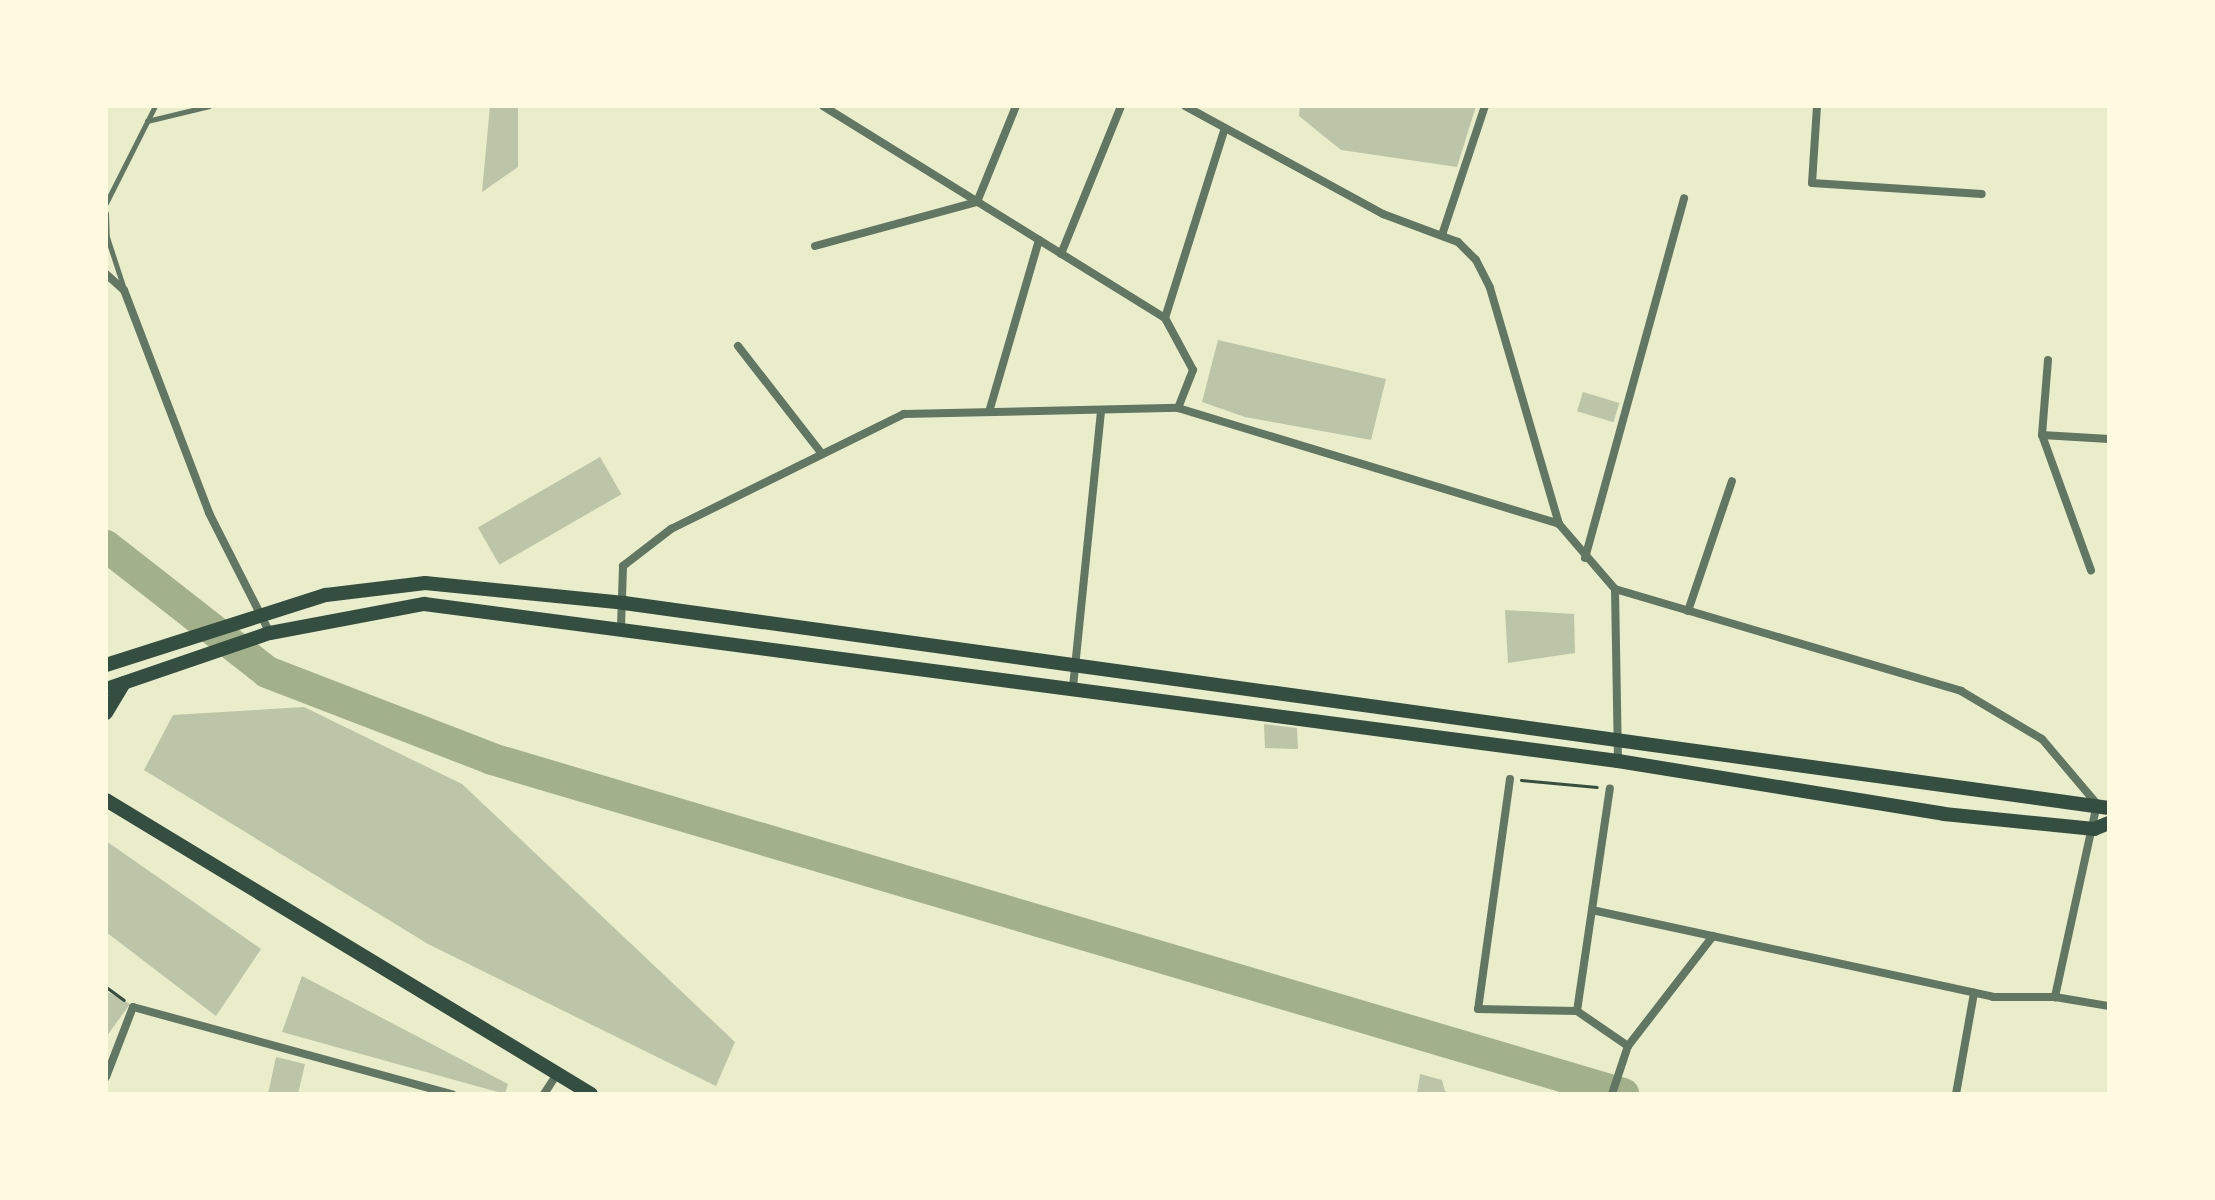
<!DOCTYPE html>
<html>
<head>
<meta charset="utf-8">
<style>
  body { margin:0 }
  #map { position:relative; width:2215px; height:1200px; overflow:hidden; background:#e9edc9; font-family:"Times New Roman",serif }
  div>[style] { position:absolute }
  .river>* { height:32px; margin:-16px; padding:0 16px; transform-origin:16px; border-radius:16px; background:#a3b18a }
  .building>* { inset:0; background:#bcc5a7; transform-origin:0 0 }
  .path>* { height:3px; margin:-1.5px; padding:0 1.5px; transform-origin:1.5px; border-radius:1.5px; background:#344e41 }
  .service>* { height:5px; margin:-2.5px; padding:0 2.5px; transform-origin:2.5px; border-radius:2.5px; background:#617663 }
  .minor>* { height:8px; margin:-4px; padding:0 4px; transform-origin:4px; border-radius:4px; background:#617663 }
  .secondary>* { height:14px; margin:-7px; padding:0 7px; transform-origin:7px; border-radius:7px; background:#344e41 }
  span { translate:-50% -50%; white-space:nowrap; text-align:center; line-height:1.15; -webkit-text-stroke:7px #fefae0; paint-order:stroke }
  .frame { position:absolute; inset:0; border:108px solid #fefae0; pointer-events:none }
</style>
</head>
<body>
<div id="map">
  <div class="river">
    <div style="left:106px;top:546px;width:204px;rotate:38deg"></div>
    <div style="left:267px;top:672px;width:241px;rotate:21.1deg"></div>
    <div style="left:492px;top:759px;width:1180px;rotate:16.5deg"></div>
  </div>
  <div class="building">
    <div style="clip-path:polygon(490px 106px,518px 106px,518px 167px,482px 192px)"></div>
    <div style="clip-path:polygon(1300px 106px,1476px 106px,1457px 167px,1341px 150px,1299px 116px)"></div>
    <div style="clip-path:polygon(1218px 340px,1386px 379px,1371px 440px,1245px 417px,1202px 402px)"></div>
    <div style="left:1583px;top:392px;width:38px;height:20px;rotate:17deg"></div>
    <div style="left:600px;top:457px;width:43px;height:141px;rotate:60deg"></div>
    <div style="clip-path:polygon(1505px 610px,1574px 614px,1575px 653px,1508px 663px)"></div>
    <div style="clip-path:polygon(304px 707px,462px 784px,735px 1042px,716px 1086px,428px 944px,144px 770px,173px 715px)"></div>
    <div style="clip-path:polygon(1264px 724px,1297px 728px,1298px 749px,1265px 748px)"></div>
    <div style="clip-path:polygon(106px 841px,261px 949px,216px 1016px,106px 932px)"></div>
    <div style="clip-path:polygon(302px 976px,508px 1084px,505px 1094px,282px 1032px)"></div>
    <div style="clip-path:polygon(106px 991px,130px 1004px,106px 1037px)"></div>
    <div style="clip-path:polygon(276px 1057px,305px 1064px,298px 1094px,268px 1094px)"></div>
    <div style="clip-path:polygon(1420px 1074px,1442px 1080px,1445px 1091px,1452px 1094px,1417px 1094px)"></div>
  </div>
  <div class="path">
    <div style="left:1521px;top:780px;width:76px;rotate:5.3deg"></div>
    <div style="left:106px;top:987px;width:22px;rotate:36deg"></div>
  </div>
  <div class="service">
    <div style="left:147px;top:121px;width:64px;rotate:-13.6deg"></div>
    <div style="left:106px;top:203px;width:109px;rotate:-63.2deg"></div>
    <div style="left:106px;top:213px;width:24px;rotate:88deg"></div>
    <div style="left:107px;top:237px;width:55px;rotate:71.9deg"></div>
  </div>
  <div class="minor">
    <div style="left:823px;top:106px;width:402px;rotate:31.8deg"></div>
    <div style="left:1165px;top:318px;width:59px;rotate:61.7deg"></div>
    <div style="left:1193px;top:370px;width:41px;rotate:111.5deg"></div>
    <div style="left:1185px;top:106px;width:226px;rotate:28.6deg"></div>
    <div style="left:1383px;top:214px;width:80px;rotate:20.5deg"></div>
    <div style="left:1458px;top:242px;width:25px;rotate:45deg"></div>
    <div style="left:1476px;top:260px;width:31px;rotate:63deg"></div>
    <div style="left:1490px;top:288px;width:246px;rotate:73.7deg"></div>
    <div style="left:1559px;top:524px;width:86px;rotate:49.3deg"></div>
    <div style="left:1615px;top:589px;width:361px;rotate:16.4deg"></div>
    <div style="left:1961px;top:691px;width:94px;rotate:30.7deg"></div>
    <div style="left:2042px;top:739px;width:85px;rotate:49.8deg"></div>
    <div style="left:2097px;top:804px;width:198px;rotate:102.3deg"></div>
    <div style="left:1817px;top:106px;width:77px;rotate:93.7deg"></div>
    <div style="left:1812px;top:183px;width:170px;rotate:3.7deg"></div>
    <div style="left:1442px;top:235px;width:136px;rotate:-71.6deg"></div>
    <div style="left:815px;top:246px;width:168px;rotate:-15.2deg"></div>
    <div style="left:977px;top:202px;width:104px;rotate:-67.9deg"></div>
    <div style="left:1061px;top:254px;width:160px;rotate:-67.9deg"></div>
    <div style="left:106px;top:274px;width:24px;rotate:42deg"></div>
    <div style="left:124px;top:290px;width:239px;rotate:69.1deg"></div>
    <div style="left:209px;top:513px;width:135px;rotate:63.1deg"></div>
    <div style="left:1165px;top:318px;width:199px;rotate:-72.5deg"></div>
    <div style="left:738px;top:346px;width:137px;rotate:52.1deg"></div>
    <div style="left:2048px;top:360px;width:75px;rotate:94.6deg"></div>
    <div style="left:2042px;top:435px;width:144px;rotate:70.1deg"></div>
    <div style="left:989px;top:412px;width:179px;rotate:-73.8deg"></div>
    <div style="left:2042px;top:435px;width:67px;rotate:3.4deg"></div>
    <div style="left:1585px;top:558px;width:373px;rotate:-74.6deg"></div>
    <div style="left:1615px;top:589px;width:172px;rotate:89deg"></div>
    <div style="left:1688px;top:611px;width:137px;rotate:-71.3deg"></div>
    <div style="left:621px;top:627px;width:61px;rotate:-88.1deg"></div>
    <div style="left:623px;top:566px;width:61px;rotate:-37.6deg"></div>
    <div style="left:671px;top:529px;width:260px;rotate:-26.3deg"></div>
    <div style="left:904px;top:414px;width:274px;rotate:-1.3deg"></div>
    <div style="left:1178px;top:408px;width:398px;rotate:16.9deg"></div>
    <div style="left:1073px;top:687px;width:278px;rotate:-84.2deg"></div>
    <div style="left:1510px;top:779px;width:232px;rotate:97.9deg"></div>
    <div style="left:1478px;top:1009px;width:99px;rotate:1.2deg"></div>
    <div style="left:1577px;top:1011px;width:62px;rotate:34.5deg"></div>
    <div style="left:1592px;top:910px;width:410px;rotate:12.2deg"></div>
    <div style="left:1993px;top:997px;width:62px"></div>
    <div style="left:2055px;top:997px;width:55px;rotate:9.5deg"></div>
    <div style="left:1577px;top:1011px;width:225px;rotate:-81.6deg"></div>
    <div style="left:106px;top:1077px;width:75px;rotate:-68.9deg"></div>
    <div style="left:133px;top:1007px;width:331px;rotate:15.3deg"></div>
    <div style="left:544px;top:1094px;width:24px;rotate:-57deg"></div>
    <div style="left:1612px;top:1094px;width:51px;rotate:-71.6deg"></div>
    <div style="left:1628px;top:1046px;width:139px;rotate:-52.3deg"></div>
    <div style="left:1956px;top:1094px;width:103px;rotate:-79.9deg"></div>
  </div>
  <div class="secondary">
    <div style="left:106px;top:665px;width:231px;rotate:-17.7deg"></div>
    <div style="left:326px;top:595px;width:100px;rotate:-6.9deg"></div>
    <div style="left:425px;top:583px;width:200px;rotate:5.7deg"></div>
    <div style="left:624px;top:603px;width:1499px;rotate:7.86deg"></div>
    <div style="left:106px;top:689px;width:173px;rotate:-18.9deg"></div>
    <div style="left:270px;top:633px;width:157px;rotate:-10.7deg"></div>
    <div style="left:424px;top:604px;width:1204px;rotate:7.49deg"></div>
    <div style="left:1618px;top:761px;width:330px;rotate:9.2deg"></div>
    <div style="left:1944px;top:814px;width:151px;rotate:5.7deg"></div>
    <div style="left:2094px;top:829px;width:16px;rotate:-22deg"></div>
    <div style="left:106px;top:713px;width:35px;rotate:-59deg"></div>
    <div style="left:106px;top:800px;width:567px;rotate:31.22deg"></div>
  </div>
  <div class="frame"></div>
</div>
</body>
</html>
